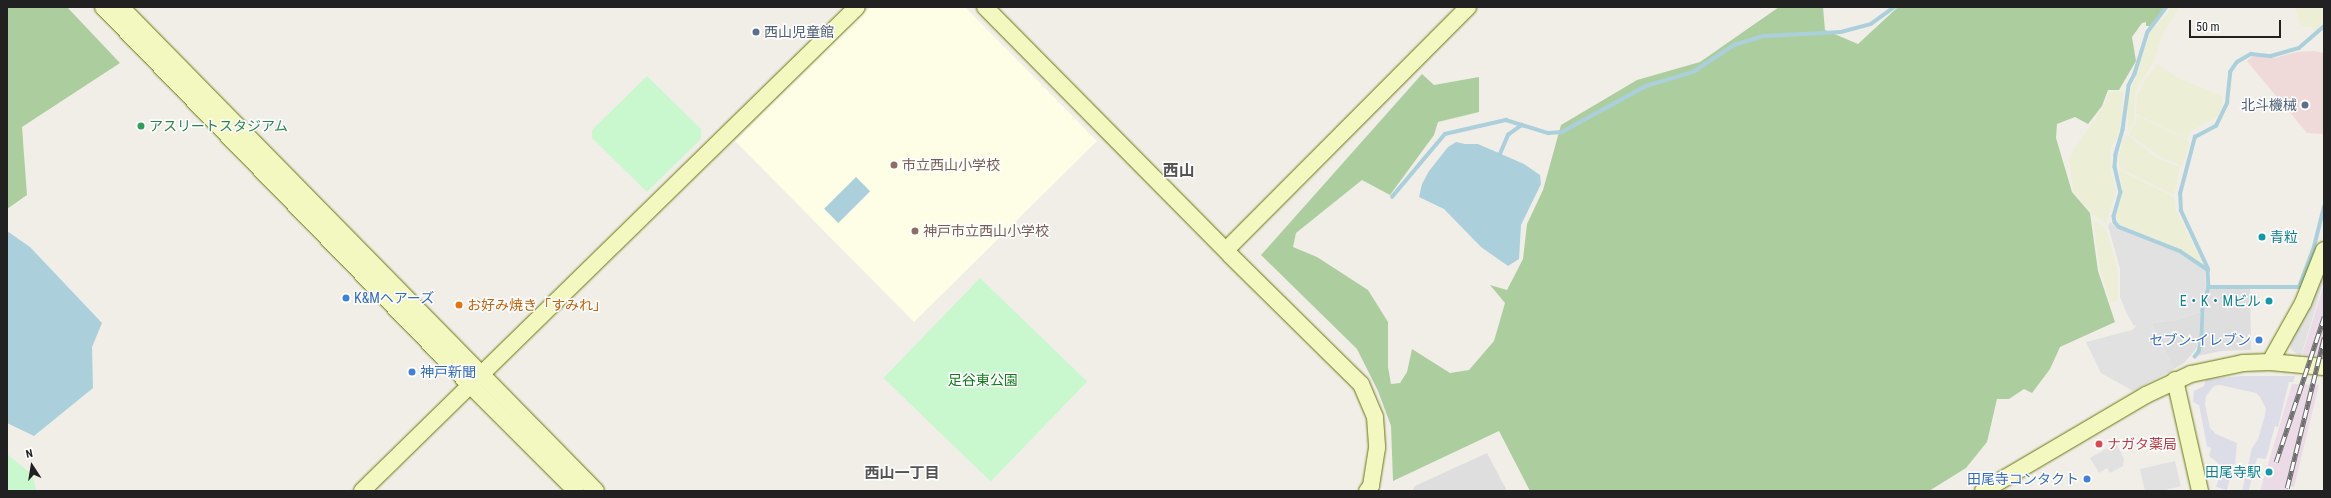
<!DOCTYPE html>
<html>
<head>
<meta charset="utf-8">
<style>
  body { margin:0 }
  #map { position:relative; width:2331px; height:498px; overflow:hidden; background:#f1eee8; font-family:"Roboto Condensed","Noto Sans JP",sans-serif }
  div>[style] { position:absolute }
  .residential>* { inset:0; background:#dfdede }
  .commercial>* { inset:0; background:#f0dad9 }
  .industrial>* { inset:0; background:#eadbe6 }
  .education>* { inset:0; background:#fdfee5 }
  .farmland>* { inset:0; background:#eceed5 }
  .forest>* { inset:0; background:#acce9f }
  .park>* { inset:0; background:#c9f7ce; transform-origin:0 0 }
  .parking>* { inset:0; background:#e1e1e1; transform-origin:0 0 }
  .plaza>* { inset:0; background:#dddde7 }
  .water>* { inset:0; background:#abd0dc; transform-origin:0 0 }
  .stream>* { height:3.5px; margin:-1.75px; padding:0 1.75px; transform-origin:1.75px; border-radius:1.75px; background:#abd0dc }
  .roads { filter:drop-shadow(0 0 1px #68760b) drop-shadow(0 0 1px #68760b) }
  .secondary>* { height:16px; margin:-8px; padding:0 8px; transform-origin:8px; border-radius:8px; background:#f3f7c0 }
  .rail>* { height:4.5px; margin-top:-2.25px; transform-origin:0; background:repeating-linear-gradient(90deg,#fff 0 9px,#6f6f6f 0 18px); box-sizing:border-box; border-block:1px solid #6f6f6f }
  .dots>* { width:11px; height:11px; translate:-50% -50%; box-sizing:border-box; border:2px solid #fff; border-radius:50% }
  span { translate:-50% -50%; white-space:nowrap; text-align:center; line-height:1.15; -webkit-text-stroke:3px #fff; paint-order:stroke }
  .service-label { font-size:14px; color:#4e5e75 }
  .left { translate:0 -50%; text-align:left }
  .right { translate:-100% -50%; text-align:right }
  .leisure-label { font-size:14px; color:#27864d }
  .education-label { font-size:14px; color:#785e54 }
  .culture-label { font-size:14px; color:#0d838f }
  .shop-label { font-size:14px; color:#366cbe }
  .food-label { font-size:14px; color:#c56008 }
  .park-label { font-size:14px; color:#127d1d }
  .health-label { font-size:14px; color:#be3a42 }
  .neighbourhood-label { font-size:15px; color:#545454; font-weight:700 }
  .quarter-label { font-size:16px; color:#545454; font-weight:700 }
  .frame { position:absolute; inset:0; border:8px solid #212121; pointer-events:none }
  .north { position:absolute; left:12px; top:446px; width:40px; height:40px; -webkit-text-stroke:3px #fff; paint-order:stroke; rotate:348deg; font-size:11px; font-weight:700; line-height:16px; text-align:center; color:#212121 }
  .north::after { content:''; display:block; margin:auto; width:14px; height:18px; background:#212121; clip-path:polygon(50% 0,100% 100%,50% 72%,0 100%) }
  .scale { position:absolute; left:2189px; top:20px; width:92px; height:18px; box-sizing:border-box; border:2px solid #212121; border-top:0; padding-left:5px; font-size:12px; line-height:14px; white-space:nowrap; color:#212121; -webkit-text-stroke:3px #fff; paint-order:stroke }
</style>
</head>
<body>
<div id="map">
  <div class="residential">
    <div style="clip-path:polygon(2210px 286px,2250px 287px,2251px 350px,2221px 351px,2198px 356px,2203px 343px,2205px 310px)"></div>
    <div style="clip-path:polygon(2200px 312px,2200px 337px,2196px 349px,2185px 362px,2174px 369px,2151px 323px,2176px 320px)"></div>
    <div style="clip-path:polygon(1487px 453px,1507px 491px,1412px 491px,1415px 486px)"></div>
  </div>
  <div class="commercial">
    <div style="clip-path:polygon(2314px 51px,2324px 53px,2324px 134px,2307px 133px,2247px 61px,2253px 56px,2274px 58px,2297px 52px)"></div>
  </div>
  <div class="industrial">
    <div style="clip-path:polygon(2324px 284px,2324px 359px,2302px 355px)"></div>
    <div style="clip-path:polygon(2292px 384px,2319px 385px,2294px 487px,2289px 486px,2288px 491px,2260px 491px)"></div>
  </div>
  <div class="education">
    <div style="clip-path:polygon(870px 7px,965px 7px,1097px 141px,914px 322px,735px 141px)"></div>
  </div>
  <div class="farmland">
    <div style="clip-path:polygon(2170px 7px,2180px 7px,2163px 33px,2154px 61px,2138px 86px,2135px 95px,2134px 122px,2128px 131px,2128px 101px,2131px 91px,2151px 31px,2168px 13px)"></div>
    <div style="clip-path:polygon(2295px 7px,2324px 7px,2324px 24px,2314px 32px,2313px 27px,2301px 27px)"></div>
    <div style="clip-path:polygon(2157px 64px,2178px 78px,2222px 96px,2223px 105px,2217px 117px,2191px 131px,2187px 138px,2136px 114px,2137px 96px,2146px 78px)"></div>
    <div style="clip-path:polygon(2123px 91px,2122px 114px,2118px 136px,2110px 149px,2111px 171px,2116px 190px,2106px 224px,2093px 215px,2073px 191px,2069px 157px,2105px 104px,2109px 92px)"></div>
    <div style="clip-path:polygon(2137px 116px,2187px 139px,2189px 145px,2182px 166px,2161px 157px,2130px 135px,2130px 131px,2136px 124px)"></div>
    <div style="clip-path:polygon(2127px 135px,2158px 159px,2180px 167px,2174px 195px,2119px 168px,2119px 157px,2123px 140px)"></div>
    <div style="clip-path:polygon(2119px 170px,2174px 197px,2176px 211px,2202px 261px,2200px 262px,2162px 242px,2119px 224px,2116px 216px,2123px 193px)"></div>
    <div style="clip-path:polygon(2093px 220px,2104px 226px,2109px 238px,2117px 268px,2118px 300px,2111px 303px,2100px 270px)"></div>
  </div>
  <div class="forest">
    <div style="clip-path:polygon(7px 7px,67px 7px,120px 63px,22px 127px,27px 195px,7px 209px)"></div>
    <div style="clip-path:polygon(1779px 7px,1823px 7px,1825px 30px,1858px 44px,1898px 7px,2167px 7px,2152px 26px,2146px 26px,2146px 22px,2142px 23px,2132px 37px,2136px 61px,2119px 90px,2108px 90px,2102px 106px,2088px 124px,2075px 117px,2057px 124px,2056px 138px,2072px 192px,2090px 213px,2098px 271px,2115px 322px,2060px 347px,2050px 369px,2032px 393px,2024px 389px,2009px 399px,1997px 399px,1987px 442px,1966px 468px,1929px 491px,1530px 491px,1499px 431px,1393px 481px,1391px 426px,1378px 391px,1357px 349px,1261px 255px,1422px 74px,1434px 85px,1479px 77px,1479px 112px,1438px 122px,1434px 135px,1390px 195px,1362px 180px,1296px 233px,1293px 247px,1317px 257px,1368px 290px,1388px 322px,1388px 367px,1391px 384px,1400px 383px,1407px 372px,1412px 349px,1450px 373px,1469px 370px,1494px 341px,1505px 303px,1490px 285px,1507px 290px,1523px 259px,1527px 224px,1543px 190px,1561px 125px,1637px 80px,1700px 62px)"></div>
  </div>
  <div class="park">
    <div style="clip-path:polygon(647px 76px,701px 129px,701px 139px,647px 192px,592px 138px,592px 130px)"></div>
    <div style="left:980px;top:278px;width:149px;height:139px;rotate:44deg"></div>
    <div style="clip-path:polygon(7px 454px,28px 471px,34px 480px,36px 491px,7px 491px)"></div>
  </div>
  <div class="parking">
    <div style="clip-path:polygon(2110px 222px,2118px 228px,2179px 252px,2205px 269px,2206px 286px,2200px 312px,2176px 320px,2151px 323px,2174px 369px,2133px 391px,2101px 373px,2086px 342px,2132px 330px,2137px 325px,2134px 326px,2126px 312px,2120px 297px,2120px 268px,2108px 226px)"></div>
    <div style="clip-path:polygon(2322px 273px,2324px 273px,2324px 280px,2301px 356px,2291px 350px,2290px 344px)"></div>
    <div style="clip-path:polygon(2116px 443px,2124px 459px,2123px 466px,2110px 473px,2107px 468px,2099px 473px,2090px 458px)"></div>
    <div style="left:2175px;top:461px;width:26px;height:36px;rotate:77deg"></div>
  </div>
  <div class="plaza">
    <div style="clip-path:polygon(2242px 376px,2295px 376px,2293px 382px,2289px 382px,2278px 427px,2275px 426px,2266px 459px,2257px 458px,2249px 490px,2251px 491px,2242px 491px,2252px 448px,2258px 439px,2265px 415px,2266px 409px,2260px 397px,2256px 393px,2220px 385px,2214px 386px,2206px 396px,2205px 404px,2210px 428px,2216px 434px,2237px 443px,2235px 465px,2233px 464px,2227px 490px,2216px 487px,2219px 478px,2214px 476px,2218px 463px,2209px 456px,2211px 448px,2207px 446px,2199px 405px,2193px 402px,2194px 391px,2204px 386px,2206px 379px)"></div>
  </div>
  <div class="water">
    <div style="clip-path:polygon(1456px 142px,1465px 144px,1478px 144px,1524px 164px,1540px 175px,1541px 184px,1521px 225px,1519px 259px,1508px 266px,1481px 247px,1444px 209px,1419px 197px,1422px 184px,1429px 171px,1448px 147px)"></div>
    <div style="left:856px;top:177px;width:20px;height:45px;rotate:45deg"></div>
    <div style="clip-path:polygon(7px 231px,30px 247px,102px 323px,92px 347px,93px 388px,34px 436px,7px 423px)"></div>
  </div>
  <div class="stream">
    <div style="left:2167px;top:7px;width:31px;rotate:127deg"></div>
    <div style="left:2148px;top:32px;width:44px;rotate:107.2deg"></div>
    <div style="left:2135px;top:74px;width:13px;rotate:117deg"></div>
    <div style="left:2129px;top:86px;width:44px;rotate:97.8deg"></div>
    <div style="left:2123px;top:130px;width:26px;rotate:106deg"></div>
    <div style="left:2116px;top:155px;width:12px;rotate:95deg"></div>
    <div style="left:2115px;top:167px;width:26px;rotate:77deg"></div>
    <div style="left:2121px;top:192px;width:25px;rotate:106deg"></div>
    <div style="left:2114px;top:216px;width:6px;rotate:81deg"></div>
    <div style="left:2115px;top:222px;width:6px;rotate:51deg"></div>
    <div style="left:2119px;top:227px;width:66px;rotate:21.5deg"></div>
    <div style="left:2180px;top:251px;width:34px;rotate:34deg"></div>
    <div style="left:2208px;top:270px;width:17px;rotate:87deg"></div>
    <div style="left:2209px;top:287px;width:24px;rotate:105deg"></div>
    <div style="left:2203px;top:310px;width:27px;rotate:92deg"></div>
    <div style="left:2202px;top:337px;width:15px;rotate:101deg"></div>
    <div style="left:2199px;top:352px;width:6px;rotate:129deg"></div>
    <div style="left:1500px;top:154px;width:21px;rotate:-67deg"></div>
    <div style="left:1508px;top:135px;width:17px;rotate:-36deg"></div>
    <div style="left:1522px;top:125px;width:28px;rotate:17deg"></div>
    <div style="left:1549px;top:133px;width:13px;rotate:-4deg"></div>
    <div style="left:1562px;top:132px;width:96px;rotate:-28.7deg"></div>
    <div style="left:1646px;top:86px;width:49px;rotate:-16.6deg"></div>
    <div style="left:1693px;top:72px;width:49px;rotate:-33.4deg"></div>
    <div style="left:1734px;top:45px;width:31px;rotate:-17deg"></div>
    <div style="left:1764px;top:36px;width:77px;rotate:-3deg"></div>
    <div style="left:1841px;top:32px;width:31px;rotate:-15deg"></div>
    <div style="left:1871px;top:24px;width:29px;rotate:-36deg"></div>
    <div style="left:1392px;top:197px;width:82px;rotate:-49.9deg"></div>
    <div style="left:1445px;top:134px;width:63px;rotate:-12.9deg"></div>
    <div style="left:1506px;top:120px;width:17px;rotate:17deg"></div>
    <div style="left:2208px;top:269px;width:64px;rotate:-115deg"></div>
    <div style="left:2181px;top:211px;width:17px;rotate:-93deg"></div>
    <div style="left:2180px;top:194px;width:59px;rotate:-75.3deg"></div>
    <div style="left:2195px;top:137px;width:24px;rotate:-28deg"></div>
    <div style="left:2216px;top:126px;width:25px;rotate:-64deg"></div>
    <div style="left:2227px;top:103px;width:31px;rotate:-84deg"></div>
    <div style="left:2230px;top:72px;width:12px;rotate:-55deg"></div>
    <div style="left:2237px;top:62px;width:16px;rotate:-30deg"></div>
    <div style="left:2251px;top:54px;width:20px;rotate:6deg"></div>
    <div style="left:2271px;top:56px;width:29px;rotate:-16deg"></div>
    <div style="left:2299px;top:48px;width:33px;rotate:-41deg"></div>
    <div style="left:2209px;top:287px;width:90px"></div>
    <div style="left:2299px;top:287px;width:43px;rotate:-69.4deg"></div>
    <div style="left:2314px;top:247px;width:41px;rotate:-76deg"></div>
  </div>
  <div class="roads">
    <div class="secondary">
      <div style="left:103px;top:7px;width:528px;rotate:45.84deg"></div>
      <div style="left:471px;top:386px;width:148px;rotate:45deg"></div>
      <div style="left:121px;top:7px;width:678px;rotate:45.54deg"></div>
      <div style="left:985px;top:7px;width:349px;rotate:45.3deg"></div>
      <div style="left:1230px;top:255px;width:184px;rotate:44.6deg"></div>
      <div style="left:1361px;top:384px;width:36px;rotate:67deg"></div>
      <div style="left:1375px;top:417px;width:31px;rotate:86deg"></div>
      <div style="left:1377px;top:448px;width:38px;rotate:99deg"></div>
      <div style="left:1371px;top:486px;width:6px;rotate:129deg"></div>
      <div style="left:1226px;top:250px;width:343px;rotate:-45.1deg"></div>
      <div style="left:2270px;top:362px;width:68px;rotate:-60.8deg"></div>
      <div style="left:2303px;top:303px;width:57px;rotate:-68.4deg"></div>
      <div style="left:2175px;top:380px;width:114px;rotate:77.3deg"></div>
      <div style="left:362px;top:491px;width:692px;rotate:-44.36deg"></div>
      <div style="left:1983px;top:491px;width:189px;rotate:-30.5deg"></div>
      <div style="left:2146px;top:395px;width:50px;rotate:-25deg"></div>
      <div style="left:2191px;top:374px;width:53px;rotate:-11.9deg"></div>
      <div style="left:2243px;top:363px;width:27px;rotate:-2deg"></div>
      <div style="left:2270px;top:362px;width:54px;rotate:5.3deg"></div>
    </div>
  </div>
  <div class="rail">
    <div style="left:2276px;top:462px;width:153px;rotate:-71.7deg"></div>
    <div style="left:2287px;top:488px;width:155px;rotate:-76.2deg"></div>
  </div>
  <div class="dots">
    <div style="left:756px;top:32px;background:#5c6f8a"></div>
    <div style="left:2305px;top:105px;background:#5c6f8a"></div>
    <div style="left:141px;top:126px;background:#2e9e5b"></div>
    <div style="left:894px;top:165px;background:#8d6e63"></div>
    <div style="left:915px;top:231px;background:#8d6e63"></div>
    <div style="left:2262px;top:237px;background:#0f9aa8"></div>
    <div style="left:346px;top:298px;background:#3f7fe0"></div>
    <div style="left:2269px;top:301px;background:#0f9aa8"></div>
    <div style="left:459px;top:305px;background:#e8710a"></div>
    <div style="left:2259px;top:340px;background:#3f7fe0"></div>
    <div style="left:412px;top:372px;background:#3f7fe0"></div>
    <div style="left:2099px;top:444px;background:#e0444e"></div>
    <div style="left:2269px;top:472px;background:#0f9aa8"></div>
    <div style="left:2087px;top:479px;background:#3f7fe0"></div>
  </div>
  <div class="service-label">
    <span class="left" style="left:764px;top:32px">西山児童館</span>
    <span class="right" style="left:2297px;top:105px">北斗機械</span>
  </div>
  <div class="leisure-label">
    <span class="left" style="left:149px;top:126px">アスリートスタジアム</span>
  </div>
  <div class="education-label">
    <span class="left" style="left:902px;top:165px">市立西山小学校</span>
    <span class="left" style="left:923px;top:231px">神戸市立西山小学校</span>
  </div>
  <div class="culture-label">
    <span class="left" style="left:2270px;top:237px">青粒</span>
    <span class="right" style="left:2261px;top:301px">E・K・Mビル</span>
    <span class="right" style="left:2261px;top:472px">田尾寺駅</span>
  </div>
  <div class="shop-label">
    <span class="left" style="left:354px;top:298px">K&amp;Mヘアーズ</span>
    <span class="right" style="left:2251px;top:340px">セブン-イレブン</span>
    <span class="left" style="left:420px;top:372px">神戸新聞</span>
    <span class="right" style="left:2079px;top:479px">田尾寺コンタクト</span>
  </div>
  <div class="food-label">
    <span class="left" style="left:467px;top:305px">お好み焼き「すみれ」</span>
  </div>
  <div class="park-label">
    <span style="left:983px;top:380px">足谷東公園</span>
  </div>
  <div class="health-label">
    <span class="left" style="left:2107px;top:444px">ナガタ薬局</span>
  </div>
  <div class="neighbourhood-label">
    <span style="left:902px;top:474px">西山一丁目</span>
  </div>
  <div class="quarter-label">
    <span style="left:1179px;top:171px">西山</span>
  </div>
  <div class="frame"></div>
  <div class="north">N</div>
  <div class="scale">50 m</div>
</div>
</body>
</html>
